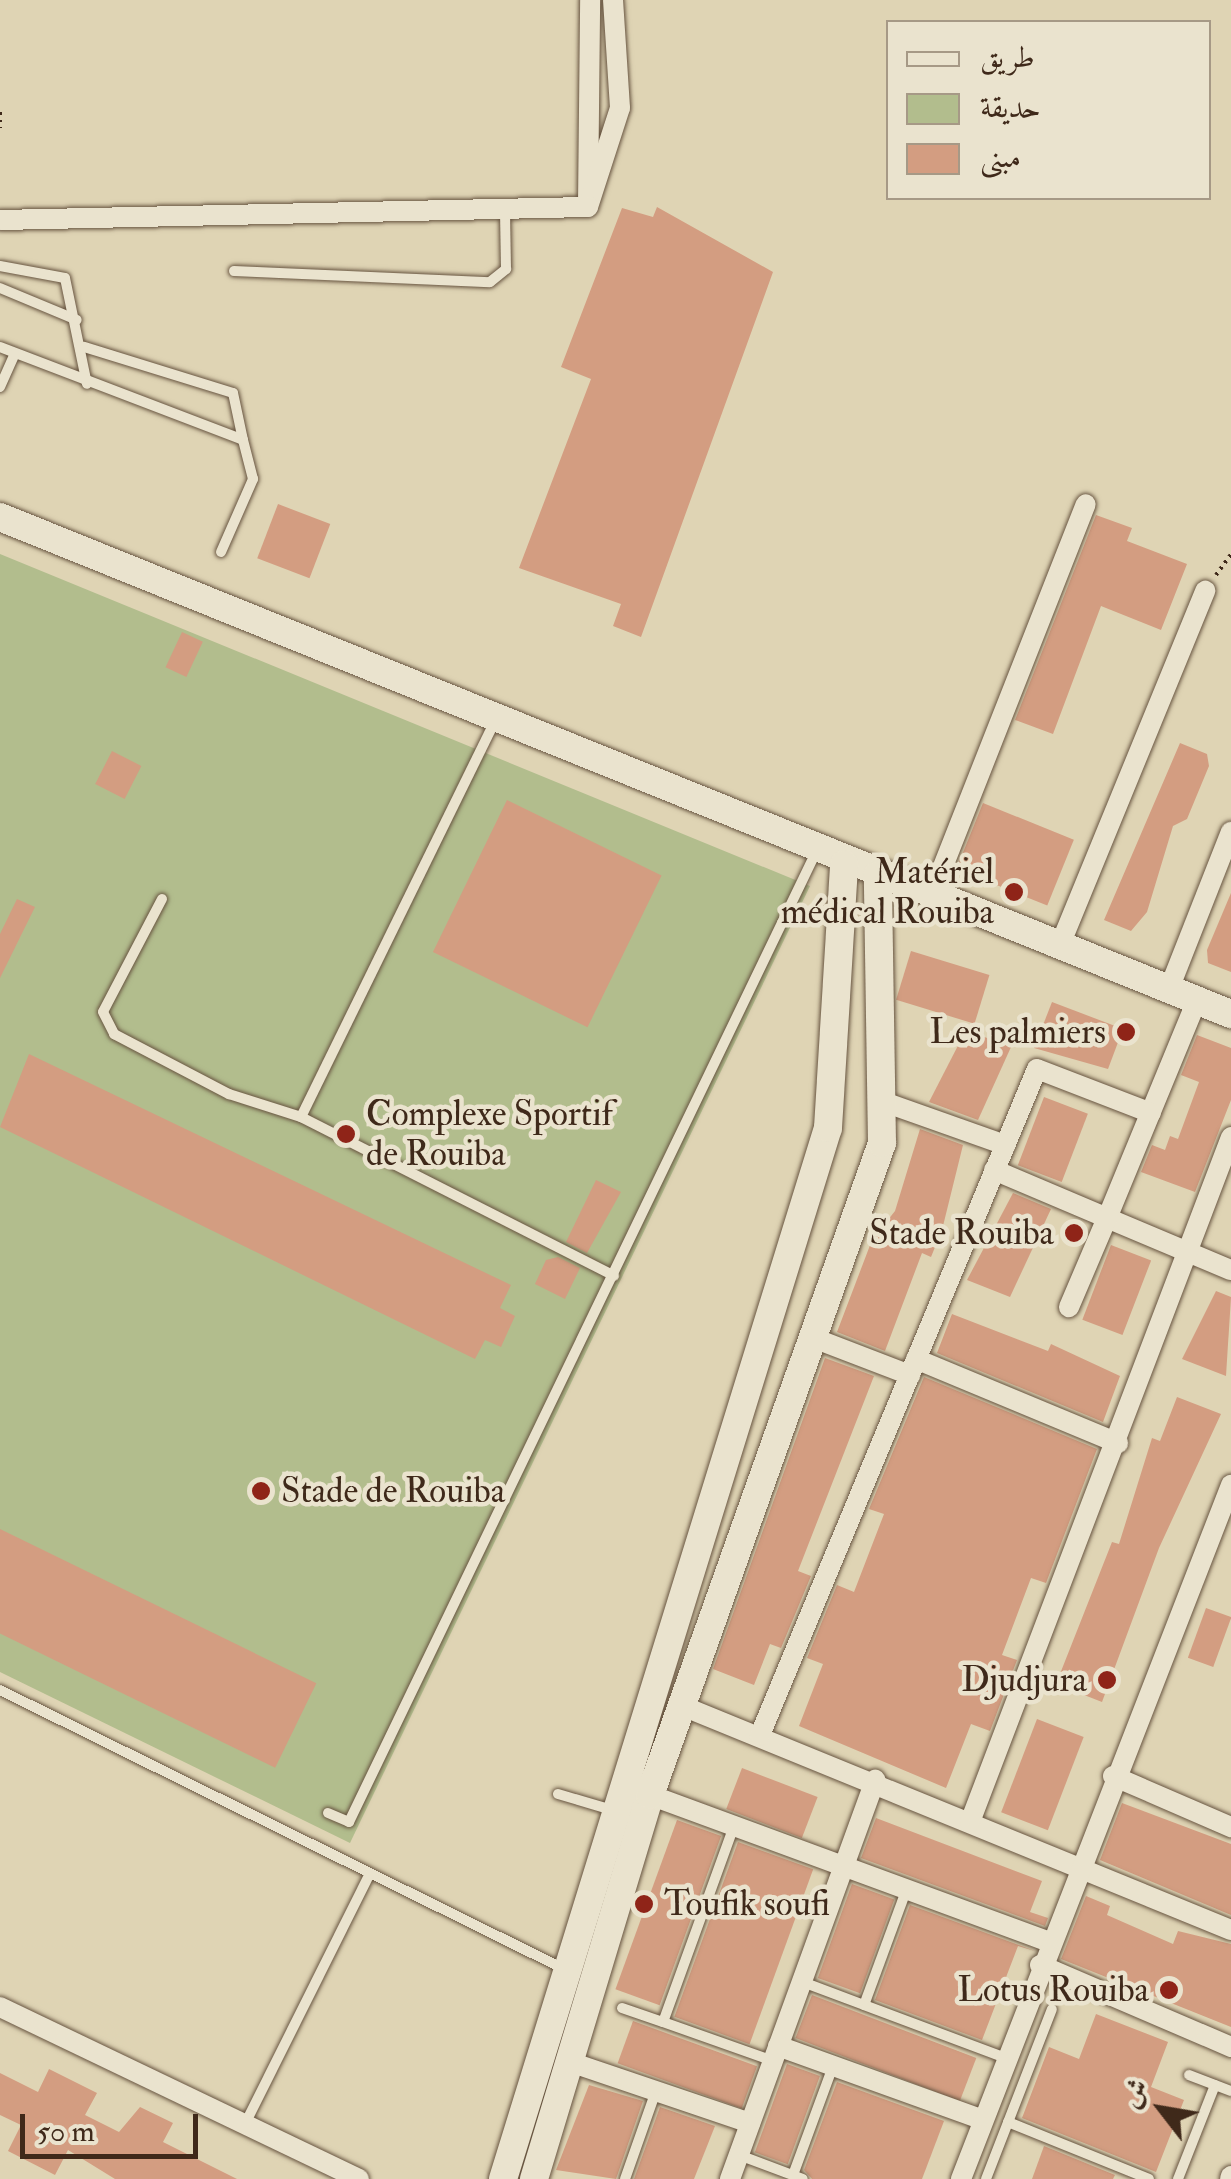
<!DOCTYPE html>
<html>
<head>
<meta charset="utf-8">
<style>
  body { margin:0 }
  #map { position:relative; width:1231px; height:2179px; overflow:hidden; background:#dfd4b4; font-family:"IM FELL Double Pica",Amiri,serif }
  div>[style] { position:absolute }
  .green>* { inset:0; background:#b2bd8d }
  .building>* { inset:0; background:#d39d81; transform-origin:0 0 }
  .path>* { height:4px; margin-top:-2px; transform-origin:0; background:repeating-linear-gradient(90deg,#3f291a 0 2.5px,transparent 0 7.5px) }
  .roads { filter:drop-shadow(0 0 2px #675440) drop-shadow(0 0 2px #675440) }
  .lane>* { height:10px; margin:-5px; padding:0 5px; transform-origin:5px; border-radius:5px; background:#eae3ce }
  .street>* { height:20px; margin:-10px; padding:0 10px; transform-origin:10px; border-radius:10px; background:#eae3ce }
  .secondary>* { height:28px; margin:-14px; padding:0 14px; transform-origin:14px; border-radius:14px; background:#eae3ce }
  .dots>* { width:28px; height:28px; translate:-50% -50%; box-sizing:border-box; border:5px solid #eae3ce; border-radius:50% }
  span { translate:-50% -50%; white-space:nowrap; text-align:center; line-height:1.15; -webkit-text-stroke:9px #eae3ce; paint-order:stroke }
  .poi-label { font-size:35px; color:#3f291a }
  .right { translate:-100% -50%; text-align:right }
  .left { translate:0 -50%; text-align:left }
  .legend { position:absolute; left:886px; top:20px; width:325px; height:180px; box-sizing:border-box; background:#eae3ce; border:2px solid #a69986; margin:0; padding:12px 18px; list-style:none; font-size:30px; color:#3f291a }
  .legend li { display:flex; align-items:center; gap:20px; height:50px }
  .legend b { width:50px; border:2px solid #a69986 }
  .north { position:absolute; left:1111px; top:2059px; width:100px; height:100px; -webkit-text-stroke:8px #eae3ce; paint-order:stroke; rotate:301deg; font-size:28px; font-weight:700; line-height:40px; text-align:center; color:#3f291a }
  .north::after { content:''; display:block; margin:auto; width:35px; height:45px; background:#3f291a; clip-path:polygon(50% 0,100% 100%,50% 72%,0 100%) }
  .scale { position:absolute; left:20px; top:2114px; width:178px; height:45px; box-sizing:border-box; border:5px solid #3f291a; border-top:0; padding-left:12px; font-size:30px; line-height:35px; white-space:nowrap; color:#3f291a; -webkit-text-stroke:8px #eae3ce; paint-order:stroke }
</style>
</head>
<body>
<div id="map">
  <div class="green">
    <div style="clip-path:polygon(0 554px,810px 886px,350px 1843px,0 1672px)"></div>
  </div>
  <div class="building">
    <div style="clip-path:polygon(657px 207px,773px 272px,641px 637px,613px 626px,621px 604px,519px 568px,591px 379px,561px 367px,622px 208px,653px 217px)"></div>
    <div style="left:278px;top:504px;width:56px;height:58px;rotate:21deg"></div>
    <div style="clip-path:polygon(1096px 515px,1132px 528px,1127px 541px,1187px 564px,1161px 630px,1101px 606px,1053px 734px,1015px 720px)"></div>
    <div style="left:182px;top:632px;width:23px;height:39px;rotate:25deg"></div>
    <div style="clip-path:polygon(1180px 743px,1207px 754px,1209px 766px,1187px 819px,1173px 826px,1147px 912px,1131px 931px,1104px 920px)"></div>
    <div style="left:112px;top:751px;width:33px;height:37px;rotate:27deg"></div>
    <div style="left:507px;top:800px;width:172px;height:169px;rotate:26deg"></div>
    <div style="left:983px;top:803px;width:98px;height:71px;rotate:22deg"></div>
    <div style="clip-path:polygon(1231px 893px,1231px 972px,1208px 963px,1207px 950px)"></div>
    <div style="clip-path:polygon(17px 899px,35px 907px,0 978px,0 934px)"></div>
    <div style="left:911px;top:951px;width:82px;height:51px;rotate:17deg"></div>
    <div style="clip-path:polygon(1052px 1002px,1123px 1029px,1108px 1069px,1034px 1048px)"></div>
    <div style="clip-path:polygon(966px 1030px,1011px 1047px,978px 1120px,929px 1102px)"></div>
    <div style="clip-path:polygon(1197px 1035px,1231px 1048px,1231px 1100px,1195px 1192px,1141px 1172px,1152px 1145px,1165px 1150px,1170px 1136px,1178px 1139px,1199px 1082px,1181px 1075px)"></div>
    <div style="clip-path:polygon(29px 1054px,511px 1285px,500px 1308px,515px 1316px,501px 1347px,485px 1340px,475px 1359px,0 1127px)"></div>
    <div style="left:1044px;top:1097px;width:47px;height:73px;rotate:21deg"></div>
    <div style="clip-path:polygon(920px 1129px,963px 1145px,942px 1230px,931px 1257px,922px 1253px,885px 1351px,837px 1332px,872px 1240px,895px 1211px)"></div>
    <div style="clip-path:polygon(596px 1180px,621px 1192px,587px 1253px,566px 1242px)"></div>
    <div style="clip-path:polygon(1013px 1193px,1051px 1209px,1010px 1297px,967px 1280px)"></div>
    <div style="left:1111px;top:1245px;width:43px;height:80px;rotate:21deg"></div>
    <div style="clip-path:polygon(558px 1257px,580px 1268px,565px 1299px,535px 1284px,546px 1260px)"></div>
    <div style="clip-path:polygon(1216px 1291px,1231px 1297px,1226px 1376px,1182px 1359px)"></div>
    <div style="clip-path:polygon(952px 1314px,1048px 1351px,1051px 1344px,1120px 1376px,1103px 1422px,937px 1353px)"></div>
    <div style="clip-path:polygon(825px 1358px,874px 1376px,798px 1571px,811px 1576px,781px 1648px,770px 1644px,754px 1685px,713px 1669px)"></div>
    <div style="clip-path:polygon(924px 1377px,1097px 1449px,1046px 1583px,1031px 1578px,1002px 1655px,1017px 1660px,990px 1731px,971px 1724px,946px 1788px,799px 1726px,823px 1664px,807px 1658px,837px 1585px,854px 1592px,884px 1514px,869px 1509px)"></div>
    <div style="clip-path:polygon(1177px 1397px,1221px 1414px,1159px 1548px,1102px 1702px,1056px 1684px,1112px 1542px,1119px 1544px,1152px 1438px,1160px 1441px)"></div>
    <div style="left:0;top:1529px;width:352px;height:94px;rotate:26deg"></div>
    <div style="left:1206px;top:1608px;width:27px;height:53px;rotate:20deg"></div>
    <div style="left:1037px;top:1719px;width:50px;height:100px;rotate:21deg"></div>
    <div style="left:742px;top:1768px;width:81px;height:44px;rotate:21deg"></div>
    <div style="clip-path:polygon(1122px 1803px,1231px 1844px,1231px 1915px,1100px 1860px)"></div>
    <div style="clip-path:polygon(876px 1818px,1042px 1881px,1030px 1912px,1048px 1918px,1045px 1926px,861px 1858px)"></div>
    <div style="left:677px;top:1820px;width:47px;height:180px;rotate:20deg"></div>
    <div style="left:738px;top:1842px;width:80px;height:186px;rotate:20deg"></div>
    <div style="left:852px;top:1884px;width:45px;height:100px;rotate:20deg"></div>
    <div style="clip-path:polygon(1086px 1896px,1110px 1906px,1107px 1915px,1173px 1944px,1178px 1931px,1231px 1944px,1231px 2027px,1061px 1959px)"></div>
    <div style="clip-path:polygon(910px 1905px,1035px 1951px,1018px 1946px,982px 2040px,875px 2000px)"></div>
    <div style="left:812px;top:1995px;width:176px;height:46px;rotate:21deg"></div>
    <div style="clip-path:polygon(1096px 2014px,1168px 2042px,1151px 2087px,1184px 2100px,1156px 2172px,1022px 2118px,1049px 2047px,1079px 2059px)"></div>
    <div style="left:633px;top:2021px;width:132px;height:45px;rotate:20deg"></div>
    <div style="left:787px;top:2064px;width:35px;height:94px;rotate:20deg"></div>
    <div style="clip-path:polygon(49px 2069px,97px 2093px,85px 2115px,119px 2132px,140px 2107px,173px 2123px,163px 2142px,237px 2179px,115px 2179px,68px 2150px,55px 2175px,8px 2151px,21px 2125px,0 2115px,0 2073px,38px 2092px)"></div>
    <div style="clip-path:polygon(837px 2082px,944px 2121px,922px 2179px,812px 2179px,804px 2170px)"></div>
    <div style="clip-path:polygon(589px 2085px,643px 2101px,616px 2179px,556px 2170px)"></div>
    <div style="clip-path:polygon(660px 2107px,715px 2126px,694px 2179px,634px 2179px)"></div>
    <div style="clip-path:polygon(1044px 2146px,1115px 2175px,1113px 2179px,1032px 2179px)"></div>
  </div>
  <div class="path">
    <div style="left:0;top:112px;width:16px;rotate:90deg"></div>
    <div style="left:1216px;top:575px;width:26px;rotate:-54deg"></div>
  </div>
  <div class="roads">
    <div class="lane">
      <div style="left:0;top:266px;width:66px;rotate:10.5deg"></div>
      <div style="left:65px;top:278px;width:108px;rotate:78.3deg"></div>
      <div style="left:234px;top:271px;width:256px;rotate:2.5deg"></div>
      <div style="left:490px;top:282px;width:21px;rotate:-39deg"></div>
      <div style="left:506px;top:269px;width:59px;rotate:-91deg"></div>
      <div style="left:0;top:288px;width:83px;rotate:22.6deg"></div>
      <div style="left:0;top:347px;width:260px;rotate:20.9deg"></div>
      <div style="left:243px;top:440px;width:48px;rotate:-102deg"></div>
      <div style="left:233px;top:393px;width:156px;rotate:-162.8deg"></div>
      <div style="left:0;top:387px;width:36px;rotate:-66deg"></div>
      <div style="left:221px;top:552px;width:80px;rotate:-66.3deg"></div>
      <div style="left:253px;top:479px;width:40px;rotate:-104.4deg"></div>
      <div style="left:496px;top:719px;width:443px;rotate:116.1deg"></div>
      <div style="left:301px;top:1117px;width:351px;rotate:26.9deg"></div>
      <div style="left:162px;top:899px;width:127px;rotate:117.6deg"></div>
      <div style="left:103px;top:1012px;width:25px;rotate:63deg"></div>
      <div style="left:114px;top:1034px;width:130px;rotate:27.6deg"></div>
      <div style="left:229px;top:1094px;width:76px;rotate:17.7deg"></div>
      <div style="left:0;top:1690px;width:629px;rotate:26.32deg"></div>
      <div style="left:558px;top:1794px;width:56px;rotate:16.5deg"></div>
      <div style="left:328px;top:1813px;width:23px;rotate:23deg"></div>
      <div style="left:349px;top:1822px;width:1077px;rotate:-64.29deg"></div>
      <div style="left:734px;top:1826px;width:208px;rotate:109.9deg"></div>
      <div style="left:663px;top:2022px;width:117px;rotate:19.5deg"></div>
      <div style="left:906px;top:1891px;width:121px;rotate:110.2deg"></div>
      <div style="left:864px;top:2005px;width:152px;rotate:20.5deg"></div>
      <div style="left:800px;top:1981px;width:68px;rotate:20.6deg"></div>
      <div style="left:622px;top:2008px;width:43px;rotate:18.9deg"></div>
      <div style="left:1189px;top:2075px;width:45px;rotate:20.9deg"></div>
      <div style="left:1008px;top:2122px;width:152px;rotate:22deg"></div>
      <div style="left:245px;top:2124px;width:280px;rotate:-63.5deg"></div>
      <div style="left:739px;top:2155px;width:68px;rotate:20.6deg"></div>
      <div style="left:793px;top:2175px;width:116px;rotate:-69.8deg"></div>
      <div style="left:625px;top:2179px;width:93px;rotate:-70.6deg"></div>
      <div style="left:986px;top:2179px;width:182px;rotate:-68.8deg"></div>
      <div style="left:1178px;top:2179px;width:101px;rotate:-68.5deg"></div>
    </div>
    <div class="street">
      <div style="left:588px;top:205px;width:205px;rotate:-89.4deg"></div>
      <div style="left:588px;top:207px;width:104px;rotate:-72.1deg"></div>
      <div style="left:620px;top:108px;width:108px;rotate:-93.7deg"></div>
      <div style="left:0;top:220px;width:588px;rotate:-1.27deg"></div>
      <div style="left:931px;top:897px;width:422px;rotate:-68.5deg"></div>
      <div style="left:1060px;top:945px;width:383px;rotate:-67.7deg"></div>
      <div style="left:1169px;top:989px;width:169px;rotate:-68.5deg"></div>
      <div style="left:1197px;top:1000px;width:236px;rotate:112.4deg"></div>
      <div style="left:1107px;top:1218px;width:134px;rotate:22.8deg"></div>
      <div style="left:881px;top:1101px;width:132px;rotate:19.5deg"></div>
      <div style="left:994px;top:1170px;width:123px;rotate:23deg"></div>
      <div style="left:1107px;top:1218px;width:97px;rotate:113.1deg"></div>
      <div style="left:816px;top:1339px;width:101px;rotate:21deg"></div>
      <div style="left:916px;top:1359px;width:219px;rotate:22.6deg"></div>
      <div style="left:680px;top:1705px;width:595px;rotate:22.21deg"></div>
      <div style="left:760px;top:1735px;width:721px;rotate:-67.42deg"></div>
      <div style="left:1037px;top:1069px;width:122px;rotate:21.1deg"></div>
      <div style="left:1113px;top:1776px;width:129px;rotate:23.4deg"></div>
      <div style="left:650px;top:1795px;width:425px;rotate:20.2deg"></div>
      <div style="left:970px;top:1822px;width:733px;rotate:-69.14deg"></div>
      <div style="left:1040px;top:1965px;width:208px;rotate:23.2deg"></div>
      <div style="left:0;top:2007px;width:398px;rotate:25.6deg"></div>
      <div style="left:778px;top:2046px;width:218px;rotate:19.8deg"></div>
      <div style="left:573px;top:2063px;width:187px;rotate:18.7deg"></div>
      <div style="left:730px;top:2179px;width:425px;rotate:-70deg"></div>
      <div style="left:961px;top:2179px;width:745px;rotate:-68.74deg"></div>
      <div style="left:1230px;top:2179px;width:3px;rotate:-72deg"></div>
    </div>
    <div class="secondary">
      <div style="left:0;top:517px;width:1328px;rotate:21.99deg"></div>
      <div style="left:503px;top:2179px;width:1100px;rotate:-72.82deg"></div>
      <div style="left:828px;top:1128px;width:264px;rotate:-86.5deg"></div>
      <div style="left:534px;top:2179px;width:401px;rotate:-73.2deg"></div>
      <div style="left:650px;top:1795px;width:692px;rotate:-70.41deg"></div>
      <div style="left:882px;top:1143px;width:268px;rotate:-90.9deg"></div>
    </div>
  </div>
  <div class="dots">
    <div style="left:1014px;top:892px;background:#8f2418"></div>
    <div style="left:1126px;top:1032px;background:#8f2418"></div>
    <div style="left:346px;top:1134px;background:#8f2418"></div>
    <div style="left:1074px;top:1233px;background:#8f2418"></div>
    <div style="left:261px;top:1491px;background:#8f2418"></div>
    <div style="left:1107px;top:1680px;background:#8f2418"></div>
    <div style="left:644px;top:1904px;background:#8f2418"></div>
    <div style="left:1169px;top:1990px;background:#8f2418"></div>
  </div>
  <div class="poi-label">
    <span class="right" style="left:994px;top:892px">Matériel<br>médical Rouiba</span>
    <span class="right" style="left:1106px;top:1032px">Les palmiers</span>
    <span class="left" style="left:366px;top:1134px">Complexe Sportif<br>de Rouiba</span>
    <span class="right" style="left:1054px;top:1233px">Stade Rouiba</span>
    <span class="left" style="left:281px;top:1491px">Stade de Rouiba</span>
    <span class="right" style="left:1087px;top:1680px">Djudjura</span>
    <span class="left" style="left:664px;top:1904px">Toufik soufi</span>
    <span class="right" style="left:1149px;top:1990px">Lotus Rouiba</span>
  </div>
  <ul class="legend">
  <li><b style="height:12px;background:#eae3ce"></b>طريق</li>
  <li><b style="height:28px;background:#b2bd8d"></b>حديقة</li>
  <li><b style="height:28px;background:#d39d81"></b>مبنى</li>
  </ul>
  <div class="north">ش</div>
  <div class="scale">50 m</div>
</div>
</body>
</html>
